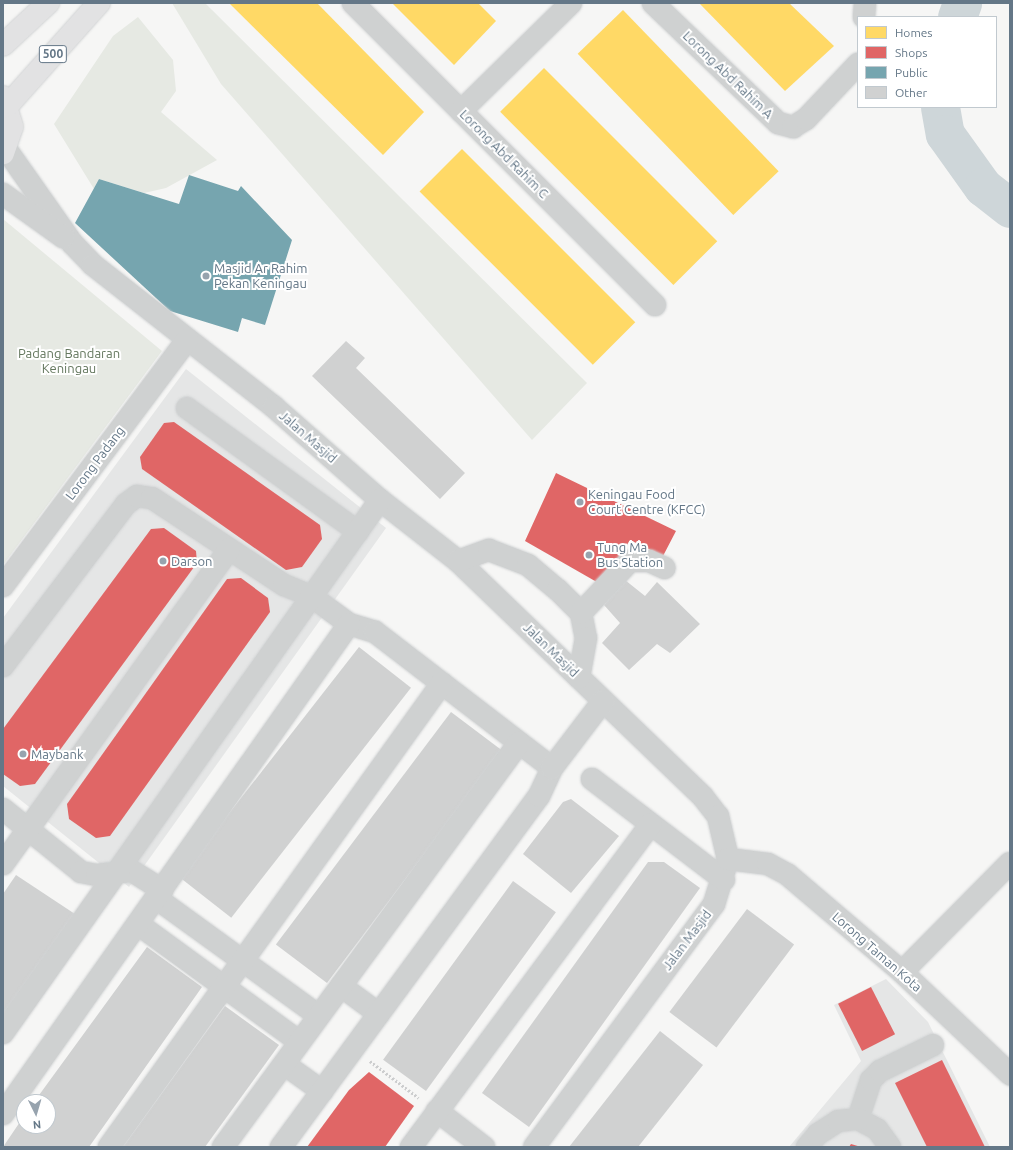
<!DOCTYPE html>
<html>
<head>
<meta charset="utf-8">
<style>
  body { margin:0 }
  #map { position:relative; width:1013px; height:1150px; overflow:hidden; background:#f6f6f5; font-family:Ubuntu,sans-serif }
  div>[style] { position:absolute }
  .built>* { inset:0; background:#e5e6e6 }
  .green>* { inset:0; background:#e6e9e3 }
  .homes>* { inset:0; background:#ffd966; transform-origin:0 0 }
  .shops>* { inset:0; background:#e06666; transform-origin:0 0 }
  .public>* { inset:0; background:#76a5af }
  .river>* { height:39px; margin:-19.5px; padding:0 19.5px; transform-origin:19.5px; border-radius:19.5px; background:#ced6d9 }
  .building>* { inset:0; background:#d0d1d1; transform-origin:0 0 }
  .path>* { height:2.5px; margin-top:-1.25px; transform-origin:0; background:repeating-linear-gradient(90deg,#cccdce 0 2px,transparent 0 4px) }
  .roads { filter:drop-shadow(0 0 1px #d1d3d4) drop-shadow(0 0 1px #d1d3d4) }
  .minor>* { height:22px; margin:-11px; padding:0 11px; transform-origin:11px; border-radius:11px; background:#cfd1d1 }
  .major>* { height:22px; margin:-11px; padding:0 11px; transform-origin:11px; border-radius:11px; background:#e2e2e3 }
  .dots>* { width:11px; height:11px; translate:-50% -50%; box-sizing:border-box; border:2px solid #fff; border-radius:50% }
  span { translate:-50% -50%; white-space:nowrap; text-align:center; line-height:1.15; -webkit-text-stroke:4px #fff; paint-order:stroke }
  .shield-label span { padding:1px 3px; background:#fff; border:1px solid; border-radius:3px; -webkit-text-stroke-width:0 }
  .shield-label { font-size:12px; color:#647787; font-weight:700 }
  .street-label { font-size:13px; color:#647787 }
  .poi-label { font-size:13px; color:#647787 }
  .left { translate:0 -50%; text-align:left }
  .park-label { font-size:13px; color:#65785f }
  .frame { position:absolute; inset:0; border:4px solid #647787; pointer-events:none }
  .legend { position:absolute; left:857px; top:16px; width:140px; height:92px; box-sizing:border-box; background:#fff; border:1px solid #c1c9cf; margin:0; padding:5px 7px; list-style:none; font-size:12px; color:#647787 }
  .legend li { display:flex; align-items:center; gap:8px; height:20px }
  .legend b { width:20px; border:1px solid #c1c9cf }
  .north { position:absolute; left:16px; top:1094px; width:40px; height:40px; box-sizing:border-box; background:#fff; border:1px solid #c1c9cf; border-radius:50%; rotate:175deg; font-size:11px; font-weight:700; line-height:16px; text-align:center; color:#647787 }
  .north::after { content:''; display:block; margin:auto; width:14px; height:18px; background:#97a3ae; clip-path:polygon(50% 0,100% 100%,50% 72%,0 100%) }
</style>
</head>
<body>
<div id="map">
  <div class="built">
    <div style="clip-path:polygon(186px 369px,386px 528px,129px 887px,3px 786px,3px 618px)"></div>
    <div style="clip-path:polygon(886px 979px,928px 1022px,990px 1147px,789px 1147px,861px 1061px,834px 1005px)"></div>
  </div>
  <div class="green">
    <div style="clip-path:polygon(172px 3px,205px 3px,587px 383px,532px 440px,221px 84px)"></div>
    <div style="clip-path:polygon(138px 17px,173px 60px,176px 91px,161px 112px,217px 160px,166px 188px,144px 193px,99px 179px,94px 189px,54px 124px,113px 36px)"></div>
    <div style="clip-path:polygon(3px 219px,162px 351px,3px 565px)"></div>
  </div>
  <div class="homes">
    <div style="clip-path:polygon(229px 3px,317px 3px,424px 112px,383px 155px)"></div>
    <div style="clip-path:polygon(392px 3px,478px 3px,496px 21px,454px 65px)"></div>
    <div style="clip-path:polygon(699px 3px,789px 3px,834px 46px,785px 91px)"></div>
    <div style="left:623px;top:10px;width:224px;height:63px;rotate:46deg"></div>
    <div style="left:544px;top:68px;width:245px;height:62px;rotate:45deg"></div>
    <div style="left:462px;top:149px;width:245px;height:60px;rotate:45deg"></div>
  </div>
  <div class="shops">
    <div style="clip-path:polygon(174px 422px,320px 525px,322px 539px,302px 567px,286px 570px,142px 469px,140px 457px,164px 423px)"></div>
    <div style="clip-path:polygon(556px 473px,676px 531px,663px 556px,630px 540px,602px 585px,525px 541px)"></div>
    <div style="clip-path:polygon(164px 528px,196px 551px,197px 563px,35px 784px,20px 786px,3px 774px,3px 729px,151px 529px)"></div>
    <div style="clip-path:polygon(241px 578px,268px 598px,270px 612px,110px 836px,96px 838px,69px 819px,67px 804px,227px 579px)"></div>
    <div style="left:871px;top:987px;width:53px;height:37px;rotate:63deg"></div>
    <div style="clip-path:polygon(942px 1060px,985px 1147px,927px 1147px,895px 1083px)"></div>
    <div style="clip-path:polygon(369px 1072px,414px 1106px,385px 1147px,307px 1147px,349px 1090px)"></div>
    <div style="clip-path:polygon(851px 1144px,861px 1147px,849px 1147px)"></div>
  </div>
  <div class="public">
    <div style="clip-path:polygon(189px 175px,238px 191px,241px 186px,292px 240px,265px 325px,242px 318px,238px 332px,170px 311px,75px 223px,99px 179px,179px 204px)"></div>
  </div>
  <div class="river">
    <div style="left:957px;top:17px;width:15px;rotate:-70deg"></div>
    <div style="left:940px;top:107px;width:27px;rotate:80deg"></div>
    <div style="left:945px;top:134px;width:65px;rotate:54.4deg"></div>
    <div style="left:983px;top:187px;width:34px;rotate:38deg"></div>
  </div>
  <div class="building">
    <div style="clip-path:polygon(346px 341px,365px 358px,356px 368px,465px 473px,440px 499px,312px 376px)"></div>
    <div style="clip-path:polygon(625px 580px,645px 596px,657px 582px,700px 624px,670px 653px,657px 644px,629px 670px,602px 643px,620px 623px,604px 605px)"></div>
    <div style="left:359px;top:647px;width:66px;height:292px;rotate:38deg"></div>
    <div style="left:451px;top:712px;width:64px;height:291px;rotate:37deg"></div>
    <div style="clip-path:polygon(571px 799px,619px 836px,571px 893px,523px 854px,563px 802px)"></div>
    <div style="clip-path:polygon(648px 862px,664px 862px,700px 888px,529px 1127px,482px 1093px)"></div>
    <div style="clip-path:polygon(16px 875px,78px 916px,3px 1022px,3px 894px)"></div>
    <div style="left:513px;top:881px;width:53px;height:221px;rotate:36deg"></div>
    <div style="left:747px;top:909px;width:59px;height:129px;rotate:37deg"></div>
    <div style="clip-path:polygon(147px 947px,202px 987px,89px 1147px,3px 1147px,24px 1116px,24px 1126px,48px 1126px,48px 1102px,34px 1102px)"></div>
    <div style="clip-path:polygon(225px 1006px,279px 1045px,205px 1147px,123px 1147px)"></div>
    <div style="clip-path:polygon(660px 1031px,703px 1065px,638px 1147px,569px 1147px)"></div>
  </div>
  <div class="path">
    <div style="left:370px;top:1061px;width:61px;rotate:37.1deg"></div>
  </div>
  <div class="roads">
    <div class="minor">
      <div style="left:353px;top:3px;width:427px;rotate:45deg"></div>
      <div style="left:653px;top:3px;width:173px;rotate:43.8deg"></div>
      <div style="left:778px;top:123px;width:16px;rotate:15deg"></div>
      <div style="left:793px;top:127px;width:15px;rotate:-32deg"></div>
      <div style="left:806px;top:119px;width:76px;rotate:-46.6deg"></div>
      <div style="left:864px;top:17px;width:14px;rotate:-86deg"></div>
      <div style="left:461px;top:111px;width:154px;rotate:-44.5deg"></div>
      <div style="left:6px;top:149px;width:115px;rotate:54.9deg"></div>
      <div style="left:72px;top:243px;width:30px;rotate:46deg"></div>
      <div style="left:93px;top:265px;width:230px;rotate:38.1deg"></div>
      <div style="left:274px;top:407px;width:141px;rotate:41.3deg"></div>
      <div style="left:380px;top:500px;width:99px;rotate:38deg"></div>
      <div style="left:458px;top:561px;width:340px;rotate:43.9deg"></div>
      <div style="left:703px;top:797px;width:24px;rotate:52deg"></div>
      <div style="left:718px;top:816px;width:44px;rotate:76.9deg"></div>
      <div style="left:728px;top:859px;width:47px;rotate:107.3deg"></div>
      <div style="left:714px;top:904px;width:302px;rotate:126.5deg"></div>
      <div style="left:3px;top:194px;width:74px;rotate:35.6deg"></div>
      <div style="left:187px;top:408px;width:211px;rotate:35.9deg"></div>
      <div style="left:458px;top:561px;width:33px;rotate:-20deg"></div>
      <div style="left:489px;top:550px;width:42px;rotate:21deg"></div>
      <div style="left:528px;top:565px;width:39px;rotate:40deg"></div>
      <div style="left:558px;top:590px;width:33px;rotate:45deg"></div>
      <div style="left:581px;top:613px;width:25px;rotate:79deg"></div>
      <div style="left:586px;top:638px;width:40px;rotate:100deg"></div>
      <div style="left:3px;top:586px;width:307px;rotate:-53.2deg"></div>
      <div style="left:581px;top:613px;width:71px;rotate:-46.7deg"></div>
      <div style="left:630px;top:561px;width:19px"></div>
      <div style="left:649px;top:561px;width:17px;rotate:24deg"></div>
      <div style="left:3px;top:666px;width:203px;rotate:-52.8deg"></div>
      <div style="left:126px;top:504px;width:14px;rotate:-36deg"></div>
      <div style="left:137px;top:496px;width:15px;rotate:8deg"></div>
      <div style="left:152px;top:498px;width:158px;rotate:33.4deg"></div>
      <div style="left:284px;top:585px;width:29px;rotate:22deg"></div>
      <div style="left:311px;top:596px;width:47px;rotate:36.4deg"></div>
      <div style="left:349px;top:624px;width:27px;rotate:17deg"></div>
      <div style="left:375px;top:632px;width:223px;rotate:37.5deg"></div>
      <div style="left:592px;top:779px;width:166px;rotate:37.4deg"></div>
      <div style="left:3px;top:809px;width:100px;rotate:38.9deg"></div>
      <div style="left:81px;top:872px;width:16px;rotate:11deg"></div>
      <div style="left:97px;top:875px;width:35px;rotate:-7deg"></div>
      <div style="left:132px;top:871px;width:36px;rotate:32deg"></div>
      <div style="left:728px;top:859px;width:40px;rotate:7.1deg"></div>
      <div style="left:768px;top:864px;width:21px;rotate:28deg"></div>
      <div style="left:787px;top:874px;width:151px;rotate:40.4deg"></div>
      <div style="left:902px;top:972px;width:149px;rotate:43.4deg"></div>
      <div style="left:3px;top:864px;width:387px;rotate:-54.3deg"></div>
      <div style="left:156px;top:898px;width:201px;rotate:35.9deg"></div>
      <div style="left:138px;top:924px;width:200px;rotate:36.1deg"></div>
      <div style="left:902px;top:972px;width:153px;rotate:-45.3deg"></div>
      <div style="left:341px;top:986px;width:47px;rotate:36.4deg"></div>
      <div style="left:3px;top:1033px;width:653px;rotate:-54.73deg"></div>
      <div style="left:284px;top:1064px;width:47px;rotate:35.4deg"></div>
      <div style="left:437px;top:1111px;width:59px;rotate:37.5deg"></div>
      <div style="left:3px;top:1114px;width:600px;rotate:-54.77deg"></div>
      <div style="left:858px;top:1119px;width:41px;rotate:-71.6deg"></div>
      <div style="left:871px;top:1080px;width:13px;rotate:-45deg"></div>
      <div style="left:880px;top:1071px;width:59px;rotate:-26.1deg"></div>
      <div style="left:858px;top:1119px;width:21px;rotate:28deg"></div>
      <div style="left:877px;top:1129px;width:22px;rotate:54deg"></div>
      <div style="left:109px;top:1147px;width:571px;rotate:-54.33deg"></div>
      <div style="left:223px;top:1147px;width:501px;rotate:-53.77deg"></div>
      <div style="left:281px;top:1147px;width:436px;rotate:-53.7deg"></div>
      <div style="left:539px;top:796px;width:31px;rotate:-65deg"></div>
      <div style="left:552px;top:768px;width:84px;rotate:-52.7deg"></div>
      <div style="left:411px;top:1147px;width:402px;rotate:-53.4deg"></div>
      <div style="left:807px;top:1147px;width:17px;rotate:-50deg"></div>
      <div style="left:818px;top:1134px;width:24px;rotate:-33deg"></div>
      <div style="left:838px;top:1121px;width:20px;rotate:-6deg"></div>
    </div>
    <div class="major">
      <div style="left:3px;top:45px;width:62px;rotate:-43deg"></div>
      <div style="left:3px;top:97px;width:31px;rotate:73deg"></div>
      <div style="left:12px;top:127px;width:28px;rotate:109deg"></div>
      <div style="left:8px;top:105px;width:137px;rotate:-48.3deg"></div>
    </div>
  </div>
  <div class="dots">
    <div style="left:206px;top:276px;background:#97a3ae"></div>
    <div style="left:580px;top:502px;background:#97a3ae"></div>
    <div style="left:589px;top:555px;background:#97a3ae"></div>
    <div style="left:163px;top:561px;background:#97a3ae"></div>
    <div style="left:23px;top:754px;background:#97a3ae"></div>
  </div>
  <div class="shield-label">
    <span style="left:53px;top:54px">500</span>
  </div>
  <div class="street-label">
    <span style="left:728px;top:75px;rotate:44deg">Lorong Abd Rahim A</span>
    <span style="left:504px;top:154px;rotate:45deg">Lorong Abd Rahim C</span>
    <span style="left:308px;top:437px;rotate:41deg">Jalan Masjid</span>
    <span style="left:95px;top:463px;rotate:-53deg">Lorong Padang</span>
    <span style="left:551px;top:650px;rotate:44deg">Jalan Masjid</span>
    <span style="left:687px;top:940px;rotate:-53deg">Jalan Masjid</span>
    <span style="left:877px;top:952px;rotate:41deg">Lorong Taman Kota</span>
  </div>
  <div class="poi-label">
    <span class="left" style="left:214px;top:276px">Masjid Ar Rahim<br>Pekan Keningau</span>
    <span class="left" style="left:588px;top:502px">Keningau Food<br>Court Centre (KFCC)</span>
    <span class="left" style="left:597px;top:555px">Tung Ma<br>Bus Station</span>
    <span class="left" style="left:171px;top:561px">Darson</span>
    <span class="left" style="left:31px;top:754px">Maybank</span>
  </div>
  <div class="park-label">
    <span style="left:69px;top:361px">Padang Bandaran<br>Keningau</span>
  </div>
  <div class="frame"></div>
  <ul class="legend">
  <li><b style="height:11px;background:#ffd966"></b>Homes</li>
  <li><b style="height:11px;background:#e06666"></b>Shops</li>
  <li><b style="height:11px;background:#76a5af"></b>Public</li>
  <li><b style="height:11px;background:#d0d1d1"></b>Other</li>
  </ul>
  <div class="north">N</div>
</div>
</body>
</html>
